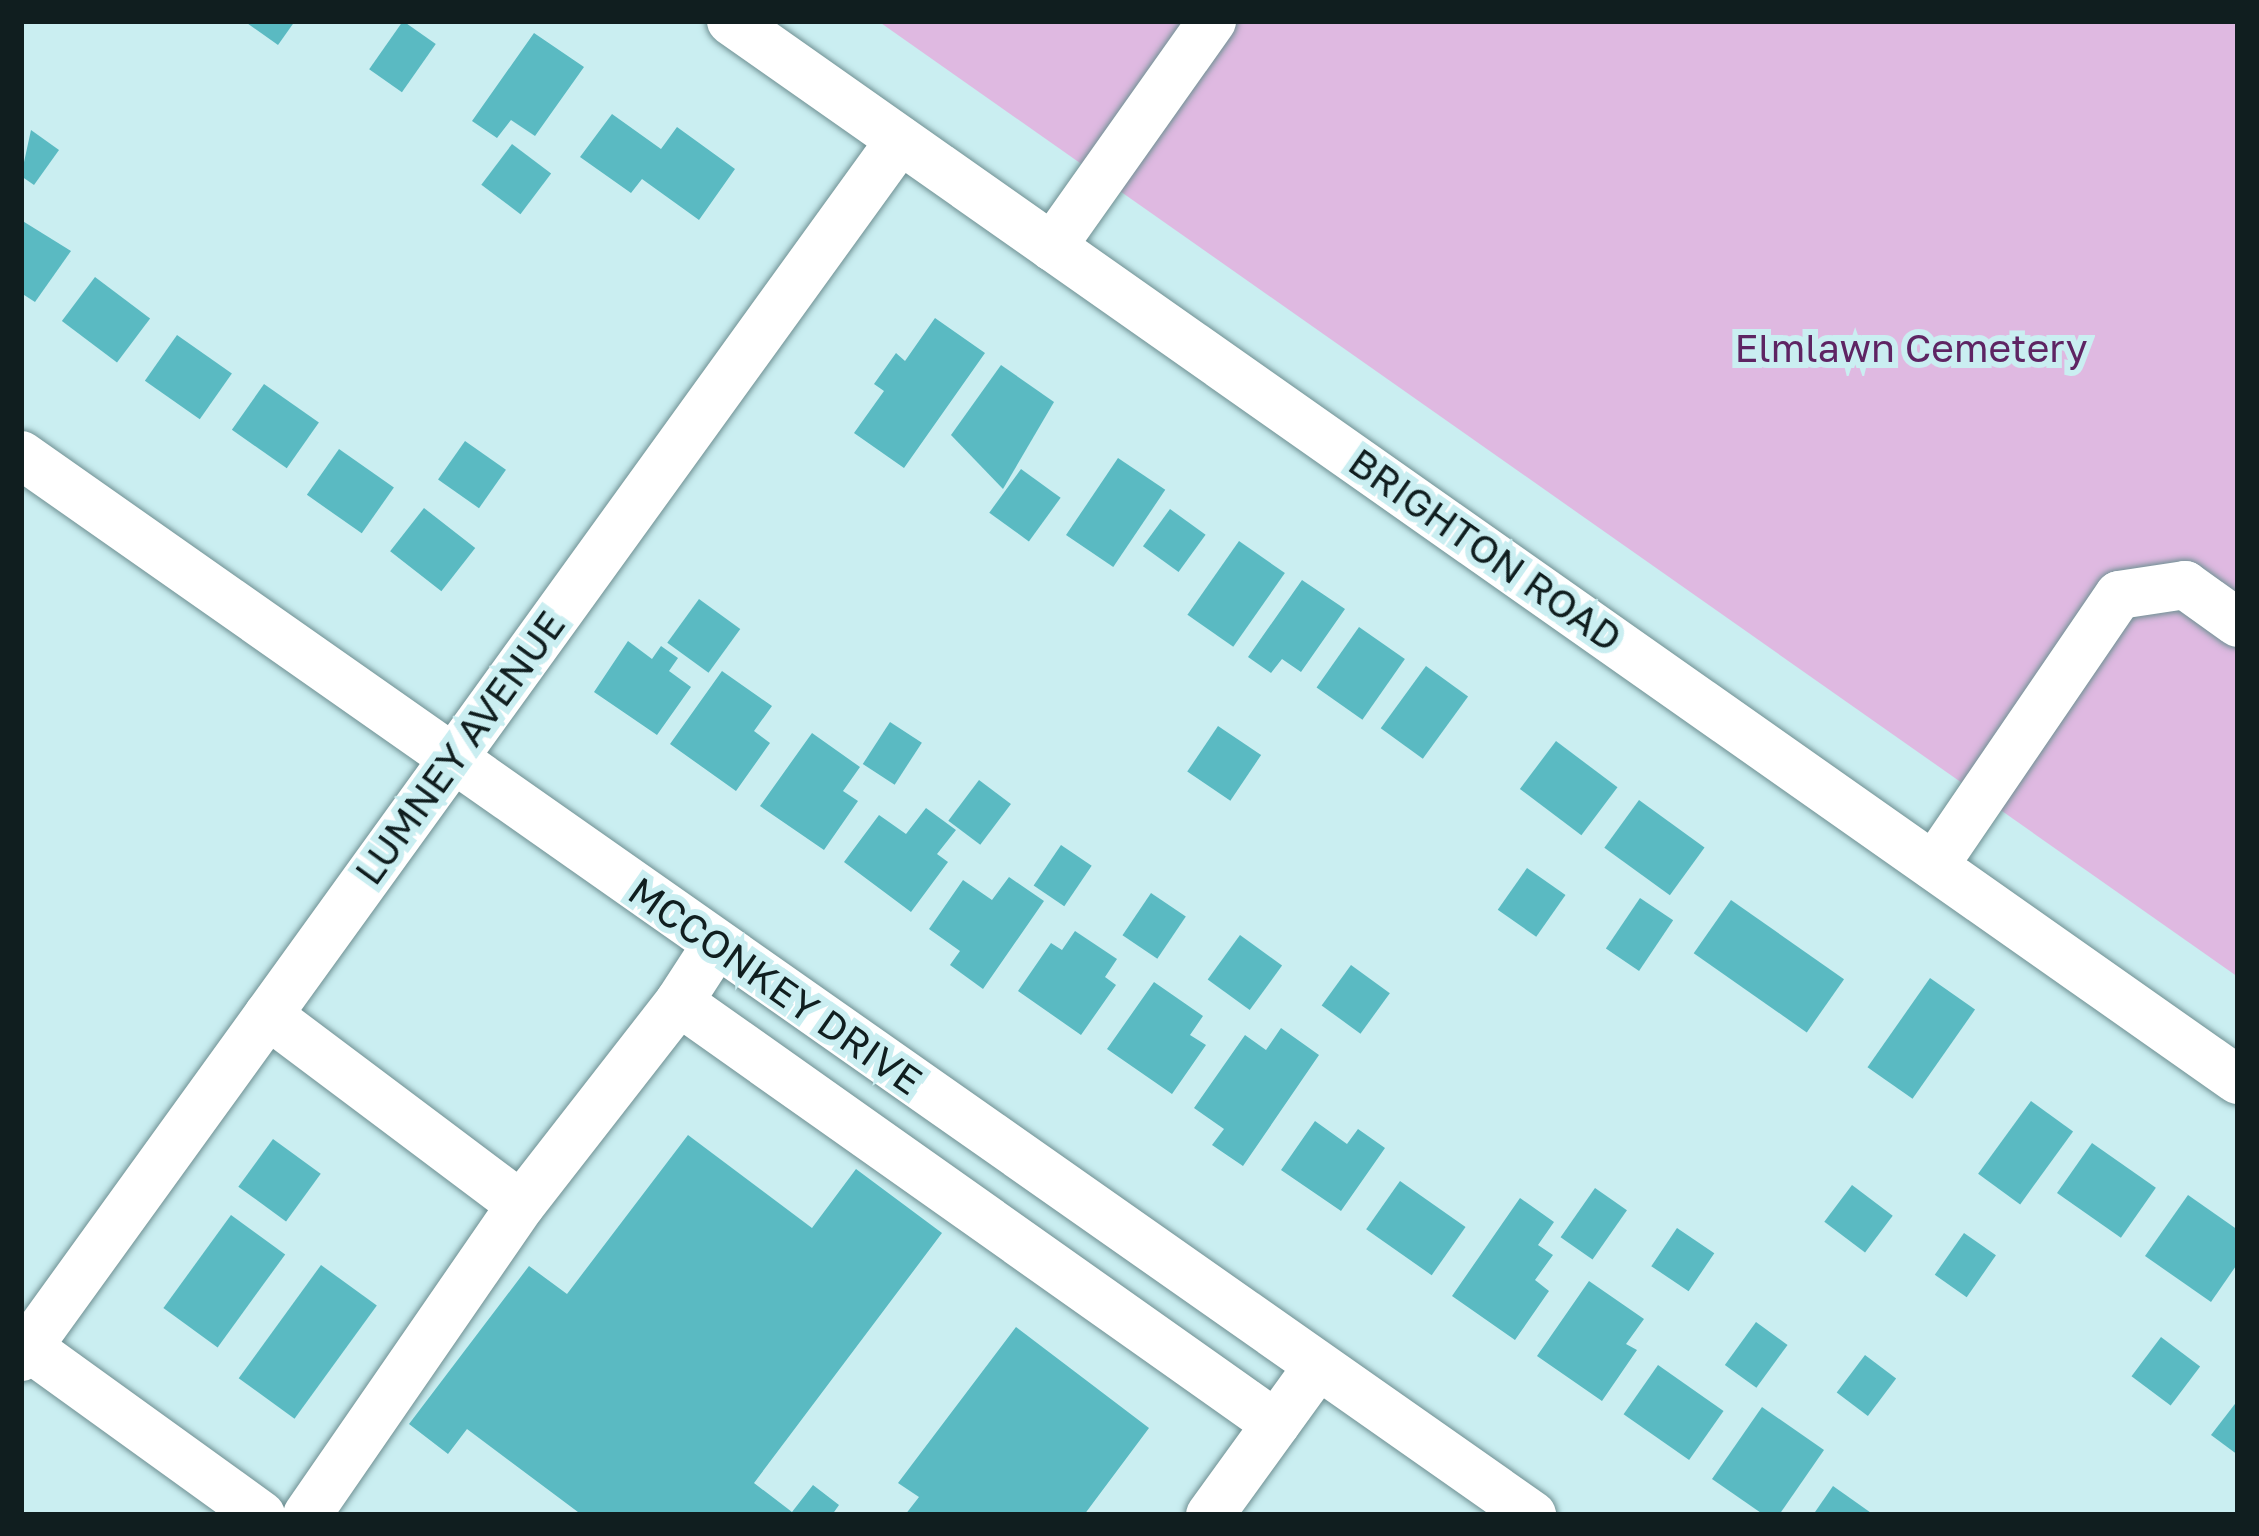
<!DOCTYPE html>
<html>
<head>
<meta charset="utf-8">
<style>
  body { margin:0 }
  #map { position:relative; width:2259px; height:1536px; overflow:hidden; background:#caeef1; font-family:"Golos Text",sans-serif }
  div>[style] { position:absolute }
  .green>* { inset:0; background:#dfb9e1 }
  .building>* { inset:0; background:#5abac2; transform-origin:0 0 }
  .roads { filter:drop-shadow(0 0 3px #6f9093) drop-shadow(0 0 3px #6f9093) }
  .minor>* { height:48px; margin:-24px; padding:0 24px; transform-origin:24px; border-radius:24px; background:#fff }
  span { translate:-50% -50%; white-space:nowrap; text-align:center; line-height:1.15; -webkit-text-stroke:12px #caeef1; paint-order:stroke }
  .park-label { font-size:39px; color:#5e2463 }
  .street-label { font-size:39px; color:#101e1f }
  .frame { position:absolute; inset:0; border:24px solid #101e1f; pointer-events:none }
</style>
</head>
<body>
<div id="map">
  <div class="green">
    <div style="clip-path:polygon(878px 21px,2238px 21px,2238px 977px)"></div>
  </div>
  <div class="building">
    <div style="clip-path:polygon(244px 21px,295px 21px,278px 45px)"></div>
    <div style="left:403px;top:21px;width:40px;height:59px;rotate:35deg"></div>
    <div style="clip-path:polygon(534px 33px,584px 67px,535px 136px,511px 120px,497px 138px,472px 121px)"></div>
    <div style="clip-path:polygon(612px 114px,661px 149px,677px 127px,735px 169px,699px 220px,642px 179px,631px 193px,580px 157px)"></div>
    <div style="clip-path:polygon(31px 130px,59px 150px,34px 185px,21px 176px)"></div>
    <div style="left:512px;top:144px;width:49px;height:51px;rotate:37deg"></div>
    <div style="clip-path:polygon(21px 220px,71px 251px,35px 302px,21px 293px)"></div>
    <div style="left:95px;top:277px;width:69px;height:55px;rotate:37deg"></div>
    <div style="clip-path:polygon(935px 318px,985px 353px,904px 468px,854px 433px,884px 391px,874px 384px,896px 353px,905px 361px)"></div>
    <div style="left:177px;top:335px;width:67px;height:56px;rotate:35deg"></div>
    <div style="clip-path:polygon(1001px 365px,1054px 402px,1003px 489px,951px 435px)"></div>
    <div style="left:264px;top:384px;width:67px;height:56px;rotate:35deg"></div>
    <div style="left:465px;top:441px;width:50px;height:47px;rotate:35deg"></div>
    <div style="left:339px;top:449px;width:67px;height:56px;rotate:35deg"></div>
    <div style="left:1118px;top:458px;width:57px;height:93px;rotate:34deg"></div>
    <div style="left:1021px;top:469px;width:49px;height:54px;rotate:36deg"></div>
    <div style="left:424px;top:508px;width:65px;height:55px;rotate:38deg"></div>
    <div style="left:1170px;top:509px;width:44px;height:46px;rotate:36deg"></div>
    <div style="left:1239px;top:541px;width:56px;height:90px;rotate:35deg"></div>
    <div style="clip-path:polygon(1302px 580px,1345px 609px,1301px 672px,1282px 659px,1271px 673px,1248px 657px)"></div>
    <div style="left:699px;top:599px;width:51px;height:54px;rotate:36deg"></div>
    <div style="left:1359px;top:627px;width:56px;height:74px;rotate:35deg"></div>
    <div style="clip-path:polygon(628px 641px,652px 659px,661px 646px,678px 658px,669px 671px,691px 687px,657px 735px,594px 692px)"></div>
    <div style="left:1426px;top:666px;width:52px;height:77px;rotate:36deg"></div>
    <div style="clip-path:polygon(722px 671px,772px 706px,754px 731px,770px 743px,736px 791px,670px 744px)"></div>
    <div style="left:890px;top:722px;width:38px;height:50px;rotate:33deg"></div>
    <div style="left:1218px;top:726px;width:52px;height:55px;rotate:34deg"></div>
    <div style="clip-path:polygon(812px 733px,860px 767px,843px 791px,858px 801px,824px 850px,760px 806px)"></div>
    <div style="left:1556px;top:741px;width:77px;height:60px;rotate:37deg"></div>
    <div style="left:979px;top:780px;width:40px;height:51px;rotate:37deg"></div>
    <div style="left:1639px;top:800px;width:81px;height:59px;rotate:36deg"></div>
    <div style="clip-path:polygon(926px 808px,956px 830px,937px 854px,948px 862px,911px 912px,844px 862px,879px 815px,906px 834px)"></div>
    <div style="left:1061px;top:845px;width:37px;height:49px;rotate:34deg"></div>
    <div style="left:1527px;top:868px;width:47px;height:51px;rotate:35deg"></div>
    <div style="clip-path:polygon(1009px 877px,1044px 901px,983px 989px,950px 965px,960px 951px,929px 929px,963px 880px,992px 900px)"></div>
    <div style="left:1151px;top:893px;width:42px;height:51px;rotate:34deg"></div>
    <div style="left:1640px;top:898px;width:40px;height:61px;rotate:34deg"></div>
    <div style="left:1731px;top:900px;width:138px;height:65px;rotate:35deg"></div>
    <div style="clip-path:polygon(1075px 931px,1117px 959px,1105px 977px,1116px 985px,1081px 1035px,1018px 991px,1051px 943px,1062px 950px)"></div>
    <div style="left:1240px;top:935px;width:52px;height:55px;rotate:36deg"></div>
    <div style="left:1351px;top:965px;width:48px;height:50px;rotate:36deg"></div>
    <div style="left:1930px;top:978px;width:55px;height:109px;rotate:35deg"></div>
    <div style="clip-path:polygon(1154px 982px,1203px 1016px,1190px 1035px,1206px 1045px,1172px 1094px,1107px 1049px)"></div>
    <div style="clip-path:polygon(1281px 1028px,1319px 1055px,1243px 1166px,1212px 1145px,1224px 1129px,1194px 1108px,1245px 1035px,1266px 1050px)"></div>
    <div style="left:2031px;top:1101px;width:52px;height:90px;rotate:36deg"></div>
    <div style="clip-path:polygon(1315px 1121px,1347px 1144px,1358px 1129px,1385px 1148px,1341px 1211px,1281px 1170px)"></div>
    <div style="clip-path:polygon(688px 1135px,812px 1228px,856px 1169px,942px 1233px,754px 1483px,792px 1512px,813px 1485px,839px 1505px,832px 1515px,582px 1515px,467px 1429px,448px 1454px,409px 1424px,529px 1266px,567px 1294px)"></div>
    <div style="left:273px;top:1139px;width:59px;height:59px;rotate:36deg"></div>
    <div style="left:2092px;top:1143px;width:78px;height:61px;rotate:35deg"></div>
    <div style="left:1400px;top:1181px;width:80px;height:59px;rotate:35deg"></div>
    <div style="left:1852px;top:1185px;width:51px;height:46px;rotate:37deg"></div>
    <div style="left:1595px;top:1188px;width:39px;height:60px;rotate:35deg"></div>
    <div style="clip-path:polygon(2188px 1195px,2238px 1230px,2238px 1263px,2211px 1302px,2145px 1256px)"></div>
    <div style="clip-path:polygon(1520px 1198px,1554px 1222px,1538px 1245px,1553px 1255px,1535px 1280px,1549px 1291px,1515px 1340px,1452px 1296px)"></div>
    <div style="left:231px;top:1215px;width:67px;height:115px;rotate:36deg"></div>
    <div style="left:1677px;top:1228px;width:45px;height:46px;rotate:34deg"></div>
    <div style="left:1964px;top:1233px;width:39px;height:51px;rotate:35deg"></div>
    <div style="left:321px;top:1265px;width:69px;height:140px;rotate:36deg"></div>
    <div style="clip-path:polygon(1589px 1281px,1644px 1319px,1626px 1344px,1637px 1350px,1602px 1401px,1537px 1356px)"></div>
    <div style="left:1756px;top:1322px;width:39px;height:53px;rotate:36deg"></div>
    <div style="clip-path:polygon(1016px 1327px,1149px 1428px,1084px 1515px,905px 1515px,919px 1497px,898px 1483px)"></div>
    <div style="left:2161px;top:1337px;width:49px;height:49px;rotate:37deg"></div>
    <div style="left:1865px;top:1355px;width:39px;height:47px;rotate:37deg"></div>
    <div style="left:1658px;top:1365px;width:80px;height:60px;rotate:35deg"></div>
    <div style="clip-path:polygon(2238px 1400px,2238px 1455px,2211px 1435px)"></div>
    <div style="clip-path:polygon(1762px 1407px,1824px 1450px,1779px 1515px,1764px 1515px,1712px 1479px)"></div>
    <div style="clip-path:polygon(1833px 1486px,1874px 1515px,1813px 1515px)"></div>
  </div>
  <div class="roads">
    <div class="minor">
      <div style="left:731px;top:21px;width:1842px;rotate:35.1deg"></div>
      <div style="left:1052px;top:247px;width:277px;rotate:-54.7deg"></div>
      <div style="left:21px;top:455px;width:1846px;rotate:35.05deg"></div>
      <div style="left:1934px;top:866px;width:328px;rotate:-55.7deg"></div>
      <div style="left:2119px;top:595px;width:67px;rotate:-8.6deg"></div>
      <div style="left:2185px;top:585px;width:65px;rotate:35.6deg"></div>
      <div style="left:716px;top:945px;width:68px;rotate:123deg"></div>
      <div style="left:679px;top:1002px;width:731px;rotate:35.26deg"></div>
      <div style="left:268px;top:1015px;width:316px;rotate:36.9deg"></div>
      <div style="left:521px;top:1205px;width:257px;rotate:-52.1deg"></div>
      <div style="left:21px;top:1342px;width:296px;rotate:35.8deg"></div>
      <div style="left:21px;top:1357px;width:1501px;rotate:-54.16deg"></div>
      <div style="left:307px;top:1515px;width:377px;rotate:-55.4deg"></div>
      <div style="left:1210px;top:1515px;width:184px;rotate:-54.1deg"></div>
    </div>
  </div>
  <div class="park-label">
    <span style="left:1911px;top:348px">Elmlawn Cemetery</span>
  </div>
  <div class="street-label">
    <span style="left:1485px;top:550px;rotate:35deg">BRIGHTON ROAD</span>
    <span style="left:460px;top:748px;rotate:-54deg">LUMNEY AVENUE</span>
    <span style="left:775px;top:986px;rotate:35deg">MCCONKEY DRIVE</span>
  </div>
  <div class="frame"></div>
</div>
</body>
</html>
